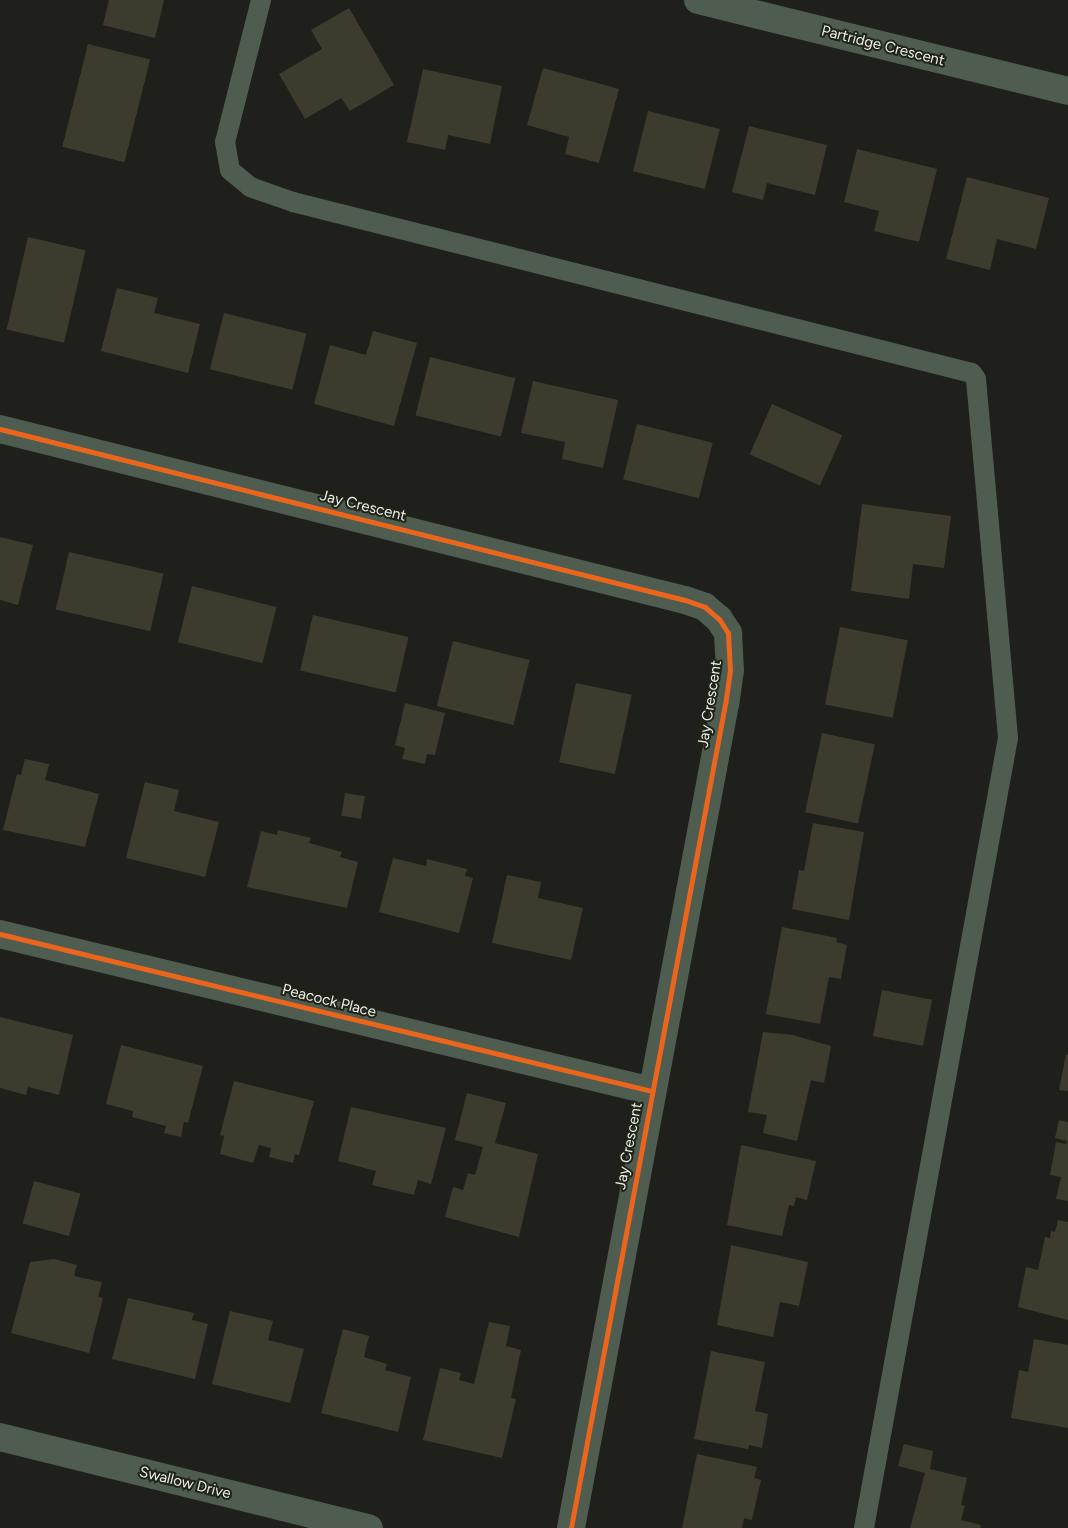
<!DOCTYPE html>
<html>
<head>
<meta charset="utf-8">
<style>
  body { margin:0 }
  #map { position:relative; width:1068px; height:1528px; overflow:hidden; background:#1f201b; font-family:Figtree,sans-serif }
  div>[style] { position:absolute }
  .building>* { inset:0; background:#3c3b2e; transform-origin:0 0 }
  .lane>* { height:20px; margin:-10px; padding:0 10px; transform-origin:10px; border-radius:10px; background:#4f5c50 }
  .street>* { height:28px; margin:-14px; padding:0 14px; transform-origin:14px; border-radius:14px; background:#4f5c50 }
  .cycleway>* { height:5px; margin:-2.5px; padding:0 2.5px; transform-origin:2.5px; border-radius:2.5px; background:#eb651d }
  span { translate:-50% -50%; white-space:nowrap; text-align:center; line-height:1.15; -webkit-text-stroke:4px #202318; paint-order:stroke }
  .street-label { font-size:15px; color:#ebeee6 }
</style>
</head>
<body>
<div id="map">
  <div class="building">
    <div style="clip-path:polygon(109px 0,164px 0,155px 38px,103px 25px)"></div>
    <div style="clip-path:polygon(349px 8px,394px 85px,350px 111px,341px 98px,305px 119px,279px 74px,322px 49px,311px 30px)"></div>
    <div style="left:88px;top:44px;width:64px;height:106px;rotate:14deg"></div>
    <div style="clip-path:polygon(543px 68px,619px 89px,599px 163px,565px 154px,569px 137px,527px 125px)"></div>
    <div style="clip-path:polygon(423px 69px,502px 86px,490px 144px,448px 135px,445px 150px,407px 142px)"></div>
    <div style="left:648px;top:111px;width:74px;height:62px;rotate:14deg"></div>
    <div style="clip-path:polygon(749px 126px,827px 145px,815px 195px,767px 183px,763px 200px,732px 192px)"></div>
    <div style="clip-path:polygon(857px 149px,937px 169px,919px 242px,874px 231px,879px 211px,844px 202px)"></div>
    <div style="clip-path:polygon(967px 177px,1049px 198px,1036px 249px,997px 239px,990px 270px,946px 259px)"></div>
    <div style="left:28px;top:237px;width:59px;height:95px;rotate:13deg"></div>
    <div style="clip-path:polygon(117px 288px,158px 298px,154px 313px,200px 324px,188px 373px,101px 351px)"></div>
    <div style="left:224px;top:313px;width:85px;height:58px;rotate:14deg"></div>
    <div style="clip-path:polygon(373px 331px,417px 343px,394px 426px,314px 404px,330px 345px,366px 355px)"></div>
    <div style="left:430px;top:357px;width:88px;height:60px;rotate:14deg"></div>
    <div style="clip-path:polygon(533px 381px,618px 400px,603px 468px,562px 459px,565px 442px,521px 433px)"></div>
    <div style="left:772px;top:404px;width:77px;height:55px;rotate:24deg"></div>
    <div style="left:637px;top:424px;width:78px;height:57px;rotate:14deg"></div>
    <div style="clip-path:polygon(862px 504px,951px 516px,944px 568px,913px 564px,909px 599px,851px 591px)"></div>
    <div style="clip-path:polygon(0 537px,33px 545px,18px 605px,0 600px)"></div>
    <div style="left:69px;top:552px;width:97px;height:59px;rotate:13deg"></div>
    <div style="left:192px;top:586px;width:87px;height:58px;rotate:14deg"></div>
    <div style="left:313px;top:615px;width:98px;height:57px;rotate:13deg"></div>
    <div style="left:840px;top:627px;width:69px;height:79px;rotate:11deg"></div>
    <div style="left:453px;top:641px;width:79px;height:67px;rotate:14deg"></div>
    <div style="left:576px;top:683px;width:57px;height:81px;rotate:12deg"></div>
    <div style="clip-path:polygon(405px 703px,445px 713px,435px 755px,427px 754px,425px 764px,402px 759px,405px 748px,395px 745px)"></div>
    <div style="left:822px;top:733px;width:54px;height:81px;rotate:12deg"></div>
    <div style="clip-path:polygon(25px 759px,49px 764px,45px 780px,99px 794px,85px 847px,3px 830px,17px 774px,21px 775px)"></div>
    <div style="clip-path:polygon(145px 782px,179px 790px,174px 811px,219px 822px,205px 877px,126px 858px)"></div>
    <div style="left:345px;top:793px;width:20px;height:23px;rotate:9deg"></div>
    <div style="clip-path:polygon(813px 823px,864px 832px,849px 920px,792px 909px,799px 870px,804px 871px)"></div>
    <div style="clip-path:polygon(278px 830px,311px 838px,309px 843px,342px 852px,340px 857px,358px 862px,347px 908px,247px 887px,261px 831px,277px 835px)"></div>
    <div style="clip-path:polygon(393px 858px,426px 866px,427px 859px,467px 869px,465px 876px,473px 878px,459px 933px,379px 912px)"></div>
    <div style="clip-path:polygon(507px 875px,541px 882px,538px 898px,583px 908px,571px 960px,492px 943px)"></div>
    <div style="clip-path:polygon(782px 927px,837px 938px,836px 942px,847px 945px,841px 979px,829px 977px,820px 1024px,766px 1014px)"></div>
    <div style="left:882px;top:990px;width:51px;height:47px;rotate:11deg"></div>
    <div style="clip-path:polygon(0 1017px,73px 1035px,59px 1095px,28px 1087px,26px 1095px,0 1088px)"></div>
    <div style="clip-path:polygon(763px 1032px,793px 1035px,831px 1046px,824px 1083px,811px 1080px,797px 1141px,763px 1133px,767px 1115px,748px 1112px)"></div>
    <div style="clip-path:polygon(121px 1045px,203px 1066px,188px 1123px,184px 1122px,181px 1137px,164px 1133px,166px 1126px,132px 1117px,133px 1111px,106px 1104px)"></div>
    <div style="clip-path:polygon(1066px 1054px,1068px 1055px,1068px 1091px,1059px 1090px)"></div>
    <div style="clip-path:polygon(234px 1081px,314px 1101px,299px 1155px,295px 1154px,293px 1163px,269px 1157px,271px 1148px,259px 1145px,253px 1163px,220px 1154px,224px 1136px,220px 1135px)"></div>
    <div style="clip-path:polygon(467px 1093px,506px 1103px,495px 1143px,538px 1154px,519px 1237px,445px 1217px,453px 1187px,463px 1190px,468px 1173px,475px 1175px,483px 1147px,455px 1140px)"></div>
    <div style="clip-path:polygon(351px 1107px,446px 1128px,431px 1184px,418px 1180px,414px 1195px,372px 1185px,376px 1171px,338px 1161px)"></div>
    <div style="clip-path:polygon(1059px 1120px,1068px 1122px,1068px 1201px,1056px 1199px,1061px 1177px,1050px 1175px,1056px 1142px,1066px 1144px,1067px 1141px,1055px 1138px)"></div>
    <div style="clip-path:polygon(741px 1145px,816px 1161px,807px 1200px,796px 1197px,794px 1206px,789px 1205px,782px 1236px,727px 1225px)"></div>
    <div style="left:34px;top:1181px;width:48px;height:44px;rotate:15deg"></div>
    <div style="clip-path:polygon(1058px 1220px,1068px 1222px,1068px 1320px,1018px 1307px,1026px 1267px,1038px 1270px,1045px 1237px,1050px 1238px,1051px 1231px,1055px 1232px)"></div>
    <div style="clip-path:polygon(731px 1245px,808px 1262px,799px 1306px,780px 1302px,773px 1337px,717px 1325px)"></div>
    <div style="clip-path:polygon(54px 1259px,77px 1265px,74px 1276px,102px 1282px,98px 1297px,103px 1298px,89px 1353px,11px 1333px,30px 1262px)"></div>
    <div style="clip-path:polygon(128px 1298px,194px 1313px,192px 1320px,208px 1324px,195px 1379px,112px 1359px)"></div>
    <div style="clip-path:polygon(230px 1311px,273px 1321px,268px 1340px,304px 1349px,290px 1403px,212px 1384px)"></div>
    <div style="clip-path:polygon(489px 1322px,510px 1326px,506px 1346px,521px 1350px,511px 1398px,516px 1399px,502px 1458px,423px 1440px,440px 1368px,461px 1373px,459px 1380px,474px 1384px)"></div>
    <div style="clip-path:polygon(343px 1329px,369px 1336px,364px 1357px,387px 1364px,385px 1370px,411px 1377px,398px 1432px,321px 1413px)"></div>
    <div style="clip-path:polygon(1034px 1339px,1068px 1345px,1068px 1428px,1011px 1418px,1019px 1370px,1028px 1372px)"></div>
    <div style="clip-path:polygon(711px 1351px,765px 1362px,755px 1411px,768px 1414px,762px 1448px,749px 1445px,748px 1449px,694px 1439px)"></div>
    <div style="clip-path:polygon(904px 1444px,933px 1451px,930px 1469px,967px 1478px,961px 1505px,965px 1506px,961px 1520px,981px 1525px,980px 1528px,910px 1528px,925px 1473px,898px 1466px)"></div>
    <div style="clip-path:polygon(697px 1454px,757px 1467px,754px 1478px,761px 1480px,752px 1520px,744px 1518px,742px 1528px,682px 1528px)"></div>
  </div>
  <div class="lane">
    <div style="left:261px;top:0;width:146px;rotate:104.2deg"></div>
    <div style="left:225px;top:142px;width:28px;rotate:80deg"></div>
    <div style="left:230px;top:170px;width:26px;rotate:40deg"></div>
    <div style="left:250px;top:187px;width:46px;rotate:19.2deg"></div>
    <div style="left:293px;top:202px;width:700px;rotate:14.14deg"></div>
    <div style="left:972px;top:373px;width:7px;rotate:56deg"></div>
    <div style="left:976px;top:379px;width:360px;rotate:84.9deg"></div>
    <div style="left:1008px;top:738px;width:803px;rotate:100.33deg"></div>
  </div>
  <div class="street">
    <div style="left:698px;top:0;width:381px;rotate:13.8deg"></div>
    <div style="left:0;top:429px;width:706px;rotate:14.02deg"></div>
    <div style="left:685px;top:600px;width:21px;rotate:19deg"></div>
    <div style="left:705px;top:607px;width:18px;rotate:41deg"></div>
    <div style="left:719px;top:619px;width:17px;rotate:57deg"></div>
    <div style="left:728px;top:633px;width:37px;rotate:87deg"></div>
    <div style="left:730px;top:670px;width:34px;rotate:98deg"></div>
    <div style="left:725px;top:704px;width:838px;rotate:100.59deg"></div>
    <div style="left:0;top:934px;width:671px;rotate:13.54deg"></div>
    <div style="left:0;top:1437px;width:380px;rotate:13.9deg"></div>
  </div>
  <div class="cycleway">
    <div style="left:0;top:429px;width:706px;rotate:14.02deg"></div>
    <div style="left:685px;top:600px;width:21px;rotate:19deg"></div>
    <div style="left:705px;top:607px;width:18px;rotate:41deg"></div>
    <div style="left:719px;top:619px;width:17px;rotate:57deg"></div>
    <div style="left:728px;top:633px;width:37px;rotate:87deg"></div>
    <div style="left:730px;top:670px;width:34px;rotate:98deg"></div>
    <div style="left:725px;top:704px;width:838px;rotate:100.59deg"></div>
    <div style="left:0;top:934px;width:671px;rotate:13.54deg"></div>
  </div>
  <div class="street-label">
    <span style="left:883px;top:46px;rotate:14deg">Partridge Crescent</span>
    <span style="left:363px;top:506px;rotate:14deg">Jay Crescent</span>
    <span style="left:710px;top:704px;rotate:-81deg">Jay Crescent</span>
    <span style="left:329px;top:1001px;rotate:14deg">Peacock Place</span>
    <span style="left:629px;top:1146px;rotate:-79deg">Jay Crescent</span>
    <span style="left:185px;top:1483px;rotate:14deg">Swallow Drive</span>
  </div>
</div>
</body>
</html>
